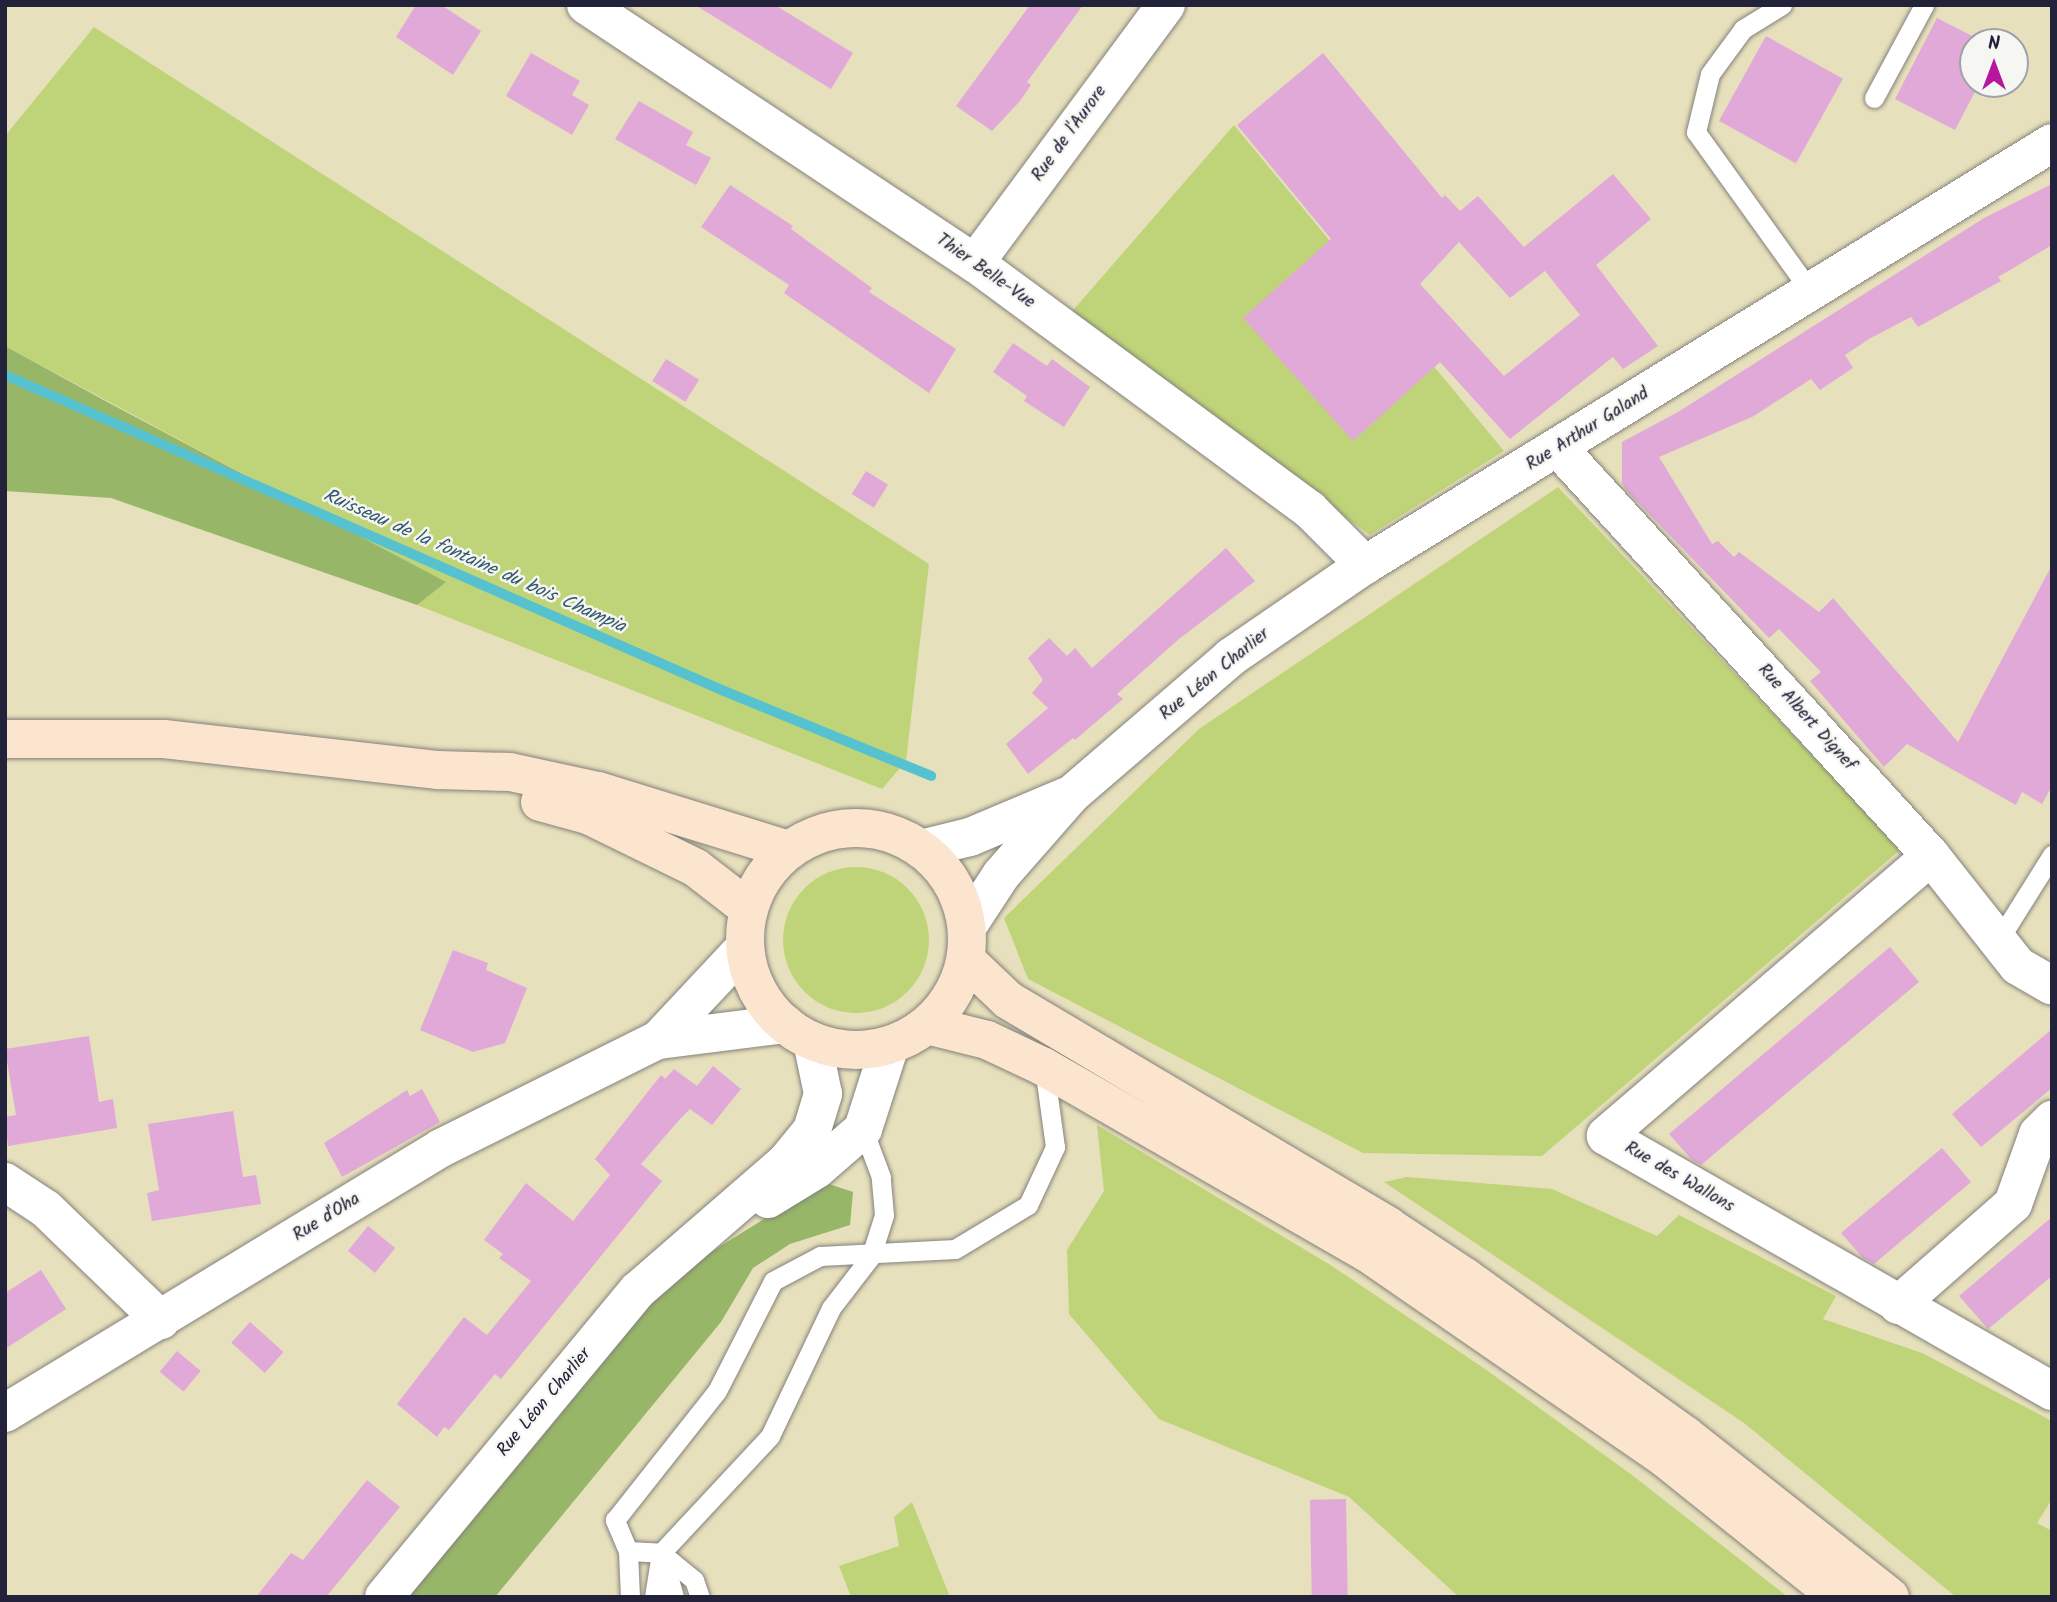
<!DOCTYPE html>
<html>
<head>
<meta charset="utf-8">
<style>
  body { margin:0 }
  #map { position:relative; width:2057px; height:1602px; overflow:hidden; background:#e7e0bc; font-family:Kalam,sans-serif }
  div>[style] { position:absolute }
  .green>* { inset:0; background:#bfd478 }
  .round { border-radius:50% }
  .forest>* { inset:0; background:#97b668 }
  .stream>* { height:10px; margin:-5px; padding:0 5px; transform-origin:5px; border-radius:5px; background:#56c2cf }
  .building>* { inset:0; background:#e1a9d8; transform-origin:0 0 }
  .roads { filter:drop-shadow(0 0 2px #84817c) drop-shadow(0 0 2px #84817c) }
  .service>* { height:19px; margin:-9.5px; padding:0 9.5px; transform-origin:9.5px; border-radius:9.5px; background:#fff }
  .minor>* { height:38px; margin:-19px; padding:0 19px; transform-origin:19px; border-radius:19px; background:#fff }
  .tertiary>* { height:38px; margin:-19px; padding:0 19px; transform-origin:19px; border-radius:19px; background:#fff }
  .secondary>* { height:38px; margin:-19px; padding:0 19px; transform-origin:19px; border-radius:19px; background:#fbe5cf }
  .secondary>.ring { margin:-19px; padding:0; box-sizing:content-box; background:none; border:38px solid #fbe5cf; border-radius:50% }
  span { translate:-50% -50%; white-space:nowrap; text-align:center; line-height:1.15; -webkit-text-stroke:5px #f6f6f2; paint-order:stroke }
  .street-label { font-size:18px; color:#22223b }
  .water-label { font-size:19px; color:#345a6f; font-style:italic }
  .frame { position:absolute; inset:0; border:7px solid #22223b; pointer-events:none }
  .north { position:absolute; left:1959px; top:28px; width:70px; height:70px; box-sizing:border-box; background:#f6f6f2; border:2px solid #a1a1a9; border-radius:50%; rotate:0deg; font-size:19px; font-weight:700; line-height:28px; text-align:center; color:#22223b }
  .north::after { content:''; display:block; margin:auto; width:24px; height:32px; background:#b5179e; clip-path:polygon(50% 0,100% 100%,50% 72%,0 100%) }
</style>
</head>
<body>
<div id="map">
  <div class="green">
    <div style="clip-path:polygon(94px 27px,929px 564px,906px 761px,882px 789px,417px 605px,445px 582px,5px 346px,5px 136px)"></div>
    <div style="clip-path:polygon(1234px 125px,1504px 451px,1370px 535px,1069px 315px)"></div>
    <div style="clip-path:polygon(1558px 487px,1901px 849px,1542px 1156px,1363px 1153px,1028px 979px,1004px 918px,1199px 729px)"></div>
    <div class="round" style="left:783px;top:867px;width:146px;height:146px"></div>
    <div style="clip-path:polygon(1097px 1125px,1332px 1266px,1485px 1369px,1632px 1475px,1788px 1597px,1459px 1597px,1349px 1497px,1159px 1419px,1069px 1314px,1067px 1250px,1104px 1191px)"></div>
    <div style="clip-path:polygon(1407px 1177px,1552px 1189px,1657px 1236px,1679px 1215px,1836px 1296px,1823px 1319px,1922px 1353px,2052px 1421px,2052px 1499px,2037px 1523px,2052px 1531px,2052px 1597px,1956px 1597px,1744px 1423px,1384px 1182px)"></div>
    <div style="clip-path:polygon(912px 1502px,950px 1597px,851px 1597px,839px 1566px,899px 1546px,894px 1517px)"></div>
  </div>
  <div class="forest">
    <div style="clip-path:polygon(5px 346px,111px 404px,446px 582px,417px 605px,111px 498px,5px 491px)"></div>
    <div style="clip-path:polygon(823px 1182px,853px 1192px,850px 1225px,790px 1244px,753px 1268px,721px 1322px,495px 1597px,398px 1597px,668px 1279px)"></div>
  </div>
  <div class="stream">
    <div style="left:5px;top:375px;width:785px;rotate:23.73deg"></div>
    <div style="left:724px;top:691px;width:224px;rotate:22.3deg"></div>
  </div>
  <div class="building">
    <div style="clip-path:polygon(416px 5px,441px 5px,481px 31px,453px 75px,396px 37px)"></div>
    <div style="clip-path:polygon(695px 5px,775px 5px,853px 53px,831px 89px)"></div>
    <div style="clip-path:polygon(1030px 5px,1083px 5px,1027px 82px,1031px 85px,1020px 101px,992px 131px,956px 106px)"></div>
    <div style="clip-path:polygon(1937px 18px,1984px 42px,1973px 42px,1973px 84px,1979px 84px,1955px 130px,1895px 99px)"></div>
    <div style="left:1766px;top:36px;width:88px;height:97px;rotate:29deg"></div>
    <div style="clip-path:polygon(531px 53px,580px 81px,572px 95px,589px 105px,572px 135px,506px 96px)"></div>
    <div style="clip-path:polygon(evenodd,1323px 53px,1442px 198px,1445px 195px,1460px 211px,1478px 196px,1524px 247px,1613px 174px,1651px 219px,1596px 265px,1658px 346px,1623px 369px,1613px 357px,1510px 439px,1440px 362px,1353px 441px,1243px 318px,1331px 239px,1237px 125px,1323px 53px,1459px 242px,1510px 298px,1545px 271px,1580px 315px,1504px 376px,1420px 284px,1459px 242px)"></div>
    <div style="clip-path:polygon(639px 101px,693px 132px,686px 145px,711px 158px,696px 185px,615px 139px)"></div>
    <div style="clip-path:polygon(2052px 184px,2052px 245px,1998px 277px,2001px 281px,1918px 327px,1911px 317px,1869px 339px,1845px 355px,1853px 368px,1820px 390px,1811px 379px,1754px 416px,1659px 457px,1712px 544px,1718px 541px,1734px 557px,1739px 552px,1819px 612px,1833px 598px,1958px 742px,2052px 565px,2052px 786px,2042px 804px,2022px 792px,2016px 805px,1907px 744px,1884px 767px,1810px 681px,1821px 672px,1779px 629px,1769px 638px,1627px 491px,1622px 483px,1622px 442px,1678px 412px,1984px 218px)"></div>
    <div style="clip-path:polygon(730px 185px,793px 226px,791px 229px,872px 288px,869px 292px,956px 349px,929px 393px,784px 293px,789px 285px,701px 227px)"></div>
    <div style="clip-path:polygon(1013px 343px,1047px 366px,1052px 359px,1090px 387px,1064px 427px,1024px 401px,1027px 396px,993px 372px)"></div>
    <div style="left:666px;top:359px;width:39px;height:26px;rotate:32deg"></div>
    <div style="left:866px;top:471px;width:26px;height:27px;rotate:32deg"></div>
    <div style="clip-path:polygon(1226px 548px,1255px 581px,1179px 639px,1117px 694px,1123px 699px,1075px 740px,1073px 738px,1028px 774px,1006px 744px,1048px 708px,1032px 693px,1043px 680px,1028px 658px,1049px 638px,1067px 656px,1075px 648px,1092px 668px)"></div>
    <div style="clip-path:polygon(1890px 947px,1919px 982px,1701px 1165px,1692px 1160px,1669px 1134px)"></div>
    <div style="clip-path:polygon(453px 950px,488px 963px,486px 970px,527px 988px,505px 1043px,473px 1052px,420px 1030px)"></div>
    <div style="clip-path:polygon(2052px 1029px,2052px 1088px,1981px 1147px,1952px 1114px)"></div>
    <div style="clip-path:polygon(89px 1036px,99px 1102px,113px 1099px,117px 1128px,8px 1146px,5px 1117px,16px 1115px,5px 1049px)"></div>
    <div style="clip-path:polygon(713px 1066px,741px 1089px,712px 1125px,690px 1109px,680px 1119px,641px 1164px,662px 1181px,501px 1379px,495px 1374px,449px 1430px,444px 1427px,437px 1437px,397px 1404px,464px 1317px,487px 1335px,531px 1281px,499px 1258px,503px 1254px,484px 1240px,526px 1183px,573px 1221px,610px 1175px,595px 1159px,661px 1075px,665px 1079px,674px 1069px,697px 1086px)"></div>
    <div style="clip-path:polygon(422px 1089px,440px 1122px,342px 1177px,324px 1143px,407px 1090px,410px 1096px)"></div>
    <div style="clip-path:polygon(233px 1111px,243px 1177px,256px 1175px,261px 1204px,152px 1221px,147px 1193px,159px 1190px,148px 1124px)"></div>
    <div style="clip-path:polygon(1942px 1148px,1971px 1182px,1874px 1264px,1863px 1258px,1841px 1233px)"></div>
    <div style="clip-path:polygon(2052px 1217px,2052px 1276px,1988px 1329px,1959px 1296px)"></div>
    <div style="left:368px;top:1226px;width:35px;height:32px;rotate:39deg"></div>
    <div style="clip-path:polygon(41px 1270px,66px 1309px,5px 1349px,5px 1293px)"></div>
    <div style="left:250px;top:1322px;width:45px;height:28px;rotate:42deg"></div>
    <div style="left:177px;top:1351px;width:31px;height:27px;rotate:40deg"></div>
    <div style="clip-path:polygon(367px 1480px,400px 1507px,326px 1597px,256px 1597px,291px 1553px,303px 1560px)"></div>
    <div style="left:1346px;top:1499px;width:98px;height:36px;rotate:89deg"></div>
  </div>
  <div class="roads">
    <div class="service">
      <div style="left:1782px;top:5px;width:46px;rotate:148.4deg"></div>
      <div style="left:1743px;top:29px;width:56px;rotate:126.3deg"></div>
      <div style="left:1710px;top:74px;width:60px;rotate:103.6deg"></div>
      <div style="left:1696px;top:132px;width:193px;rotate:54.3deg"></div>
      <div style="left:1874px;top:98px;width:106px;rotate:-61.7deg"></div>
      <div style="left:1998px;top:941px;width:102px;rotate:-57.9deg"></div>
      <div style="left:628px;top:1551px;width:33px;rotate:3deg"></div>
      <div style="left:661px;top:1553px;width:43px;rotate:39.3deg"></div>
      <div style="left:694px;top:1580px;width:18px;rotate:71deg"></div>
      <div style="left:662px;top:1554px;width:45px;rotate:74.4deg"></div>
      <div style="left:630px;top:1597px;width:46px;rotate:-92.5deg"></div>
      <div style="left:628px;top:1551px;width:34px;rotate:-113deg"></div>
      <div style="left:615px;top:1520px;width:164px;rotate:-51.7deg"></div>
      <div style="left:717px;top:1391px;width:123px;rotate:-63deg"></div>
      <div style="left:773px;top:1281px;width:53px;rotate:-28deg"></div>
      <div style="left:820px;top:1256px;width:135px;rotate:-3deg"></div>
      <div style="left:955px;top:1249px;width:85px;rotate:-31.1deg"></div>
      <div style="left:1028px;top:1205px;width:64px;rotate:-65deg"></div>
      <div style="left:1055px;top:1147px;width:81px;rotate:-97.8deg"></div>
      <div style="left:654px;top:1597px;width:45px;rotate:-81deg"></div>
      <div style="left:661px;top:1553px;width:160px;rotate:-47deg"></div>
      <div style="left:770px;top:1436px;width:142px;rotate:-64.5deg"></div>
      <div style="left:831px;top:1308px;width:66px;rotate:-52.4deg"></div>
      <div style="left:871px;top:1256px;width:43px;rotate:-72.4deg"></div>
      <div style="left:884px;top:1215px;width:38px;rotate:-95deg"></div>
      <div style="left:881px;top:1177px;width:51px;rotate:-110.6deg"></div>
    </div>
    <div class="minor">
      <div style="left:586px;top:5px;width:467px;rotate:33.6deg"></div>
      <div style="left:975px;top:263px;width:416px;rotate:36.4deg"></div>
      <div style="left:1310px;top:510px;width:78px;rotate:45deg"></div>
      <div style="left:975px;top:263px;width:321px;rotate:-53.5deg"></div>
      <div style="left:1559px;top:449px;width:551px;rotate:47.57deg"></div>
      <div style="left:1931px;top:856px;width:140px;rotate:51.7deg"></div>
      <div style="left:2018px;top:966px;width:39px;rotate:30deg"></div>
      <div style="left:1931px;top:856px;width:429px;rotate:139.3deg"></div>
      <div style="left:1606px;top:1136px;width:514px;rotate:29.76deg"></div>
      <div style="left:658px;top:1040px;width:127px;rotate:-46.9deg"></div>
      <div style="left:5px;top:1182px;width:49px;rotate:33.4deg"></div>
      <div style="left:46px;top:1209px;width:160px;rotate:44deg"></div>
      <div style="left:1898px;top:1305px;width:153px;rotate:-41.3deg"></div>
      <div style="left:2013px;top:1204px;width:74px;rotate:-70.3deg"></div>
      <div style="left:2038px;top:1134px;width:20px;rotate:-45deg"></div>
      <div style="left:5px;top:1413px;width:510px;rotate:-31.29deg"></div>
      <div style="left:441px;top:1148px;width:242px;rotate:-26.5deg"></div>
      <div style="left:658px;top:1040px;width:128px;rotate:-7.2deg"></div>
    </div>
    <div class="tertiary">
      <div style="left:921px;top:849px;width:50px;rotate:-13.8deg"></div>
      <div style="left:970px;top:837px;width:105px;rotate:-22.9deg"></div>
      <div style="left:967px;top:927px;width:62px;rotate:-56.8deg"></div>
      <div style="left:1001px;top:875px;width:108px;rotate:-48.8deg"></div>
      <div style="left:1072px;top:794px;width:210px;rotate:-40.7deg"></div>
      <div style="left:1231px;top:657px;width:163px;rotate:-34.5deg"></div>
      <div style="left:1365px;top:565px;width:806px;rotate:-31.56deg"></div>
      <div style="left:768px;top:1199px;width:57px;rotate:-31.5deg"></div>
      <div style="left:817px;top:1169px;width:61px;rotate:-41deg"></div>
      <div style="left:863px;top:1129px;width:88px;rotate:-72.2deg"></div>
      <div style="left:384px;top:1597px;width:397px;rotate:-50.4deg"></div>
      <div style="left:637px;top:1291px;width:196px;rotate:-40.9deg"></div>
      <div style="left:785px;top:1163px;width:43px;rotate:-50.7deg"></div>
      <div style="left:812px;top:1130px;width:38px;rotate:-73deg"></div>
      <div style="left:823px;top:1094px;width:54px;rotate:-101.7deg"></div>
    </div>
    <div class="secondary">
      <div style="left:5px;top:739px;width:159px"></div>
      <div style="left:164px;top:739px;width:276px;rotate:6.5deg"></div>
      <div style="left:438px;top:770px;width:72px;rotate:1.6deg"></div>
      <div style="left:510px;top:772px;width:90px;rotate:12.2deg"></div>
      <div style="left:598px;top:791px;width:200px;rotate:17.2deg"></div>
      <div style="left:540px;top:802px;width:50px;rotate:15.2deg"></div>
      <div style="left:588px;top:815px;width:120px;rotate:26.1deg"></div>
      <div style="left:696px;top:868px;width:67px;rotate:37.7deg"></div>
      <div class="ring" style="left:745px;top:828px;width:184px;height:184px"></div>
      <div style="left:966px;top:960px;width:58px;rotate:43.6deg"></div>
      <div style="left:1008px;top:1000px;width:442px;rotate:30.7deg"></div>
      <div style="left:1388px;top:1226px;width:92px;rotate:33.5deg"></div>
      <div style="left:1465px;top:1277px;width:271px;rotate:35.7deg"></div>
      <div style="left:1685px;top:1435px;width:261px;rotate:38.3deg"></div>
      <div style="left:927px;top:1025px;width:62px;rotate:14deg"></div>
      <div style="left:987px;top:1040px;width:63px;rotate:25.3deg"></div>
      <div style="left:1044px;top:1067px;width:371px;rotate:29.9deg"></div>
      <div style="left:1366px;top:1252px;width:364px;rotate:34.6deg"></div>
      <div style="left:1666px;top:1459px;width:221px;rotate:38.7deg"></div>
    </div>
  </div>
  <div class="street-label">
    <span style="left:1070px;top:134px;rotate:-54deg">Rue de l'Aurore</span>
    <span style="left:985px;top:272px;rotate:35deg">Thier Belle-Vue</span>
    <span style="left:1588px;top:430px;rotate:-32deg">Rue Arthur Galand</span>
    <span style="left:1215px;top:675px;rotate:-39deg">Rue Léon Charlier</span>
    <span style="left:1806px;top:718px;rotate:48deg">Rue Albert Dignef</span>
    <span style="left:1679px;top:1178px;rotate:30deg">Rue des Wallons</span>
    <span style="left:327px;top:1218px;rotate:-32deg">Rue d'Oha</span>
    <span style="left:545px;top:1403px;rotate:-50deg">Rue Léon Charlier</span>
  </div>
  <div class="water-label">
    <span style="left:474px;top:562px;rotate:24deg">Ruisseau de la fontaine du bois Champia</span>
  </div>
  <div class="frame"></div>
  <div class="north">N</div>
</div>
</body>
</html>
